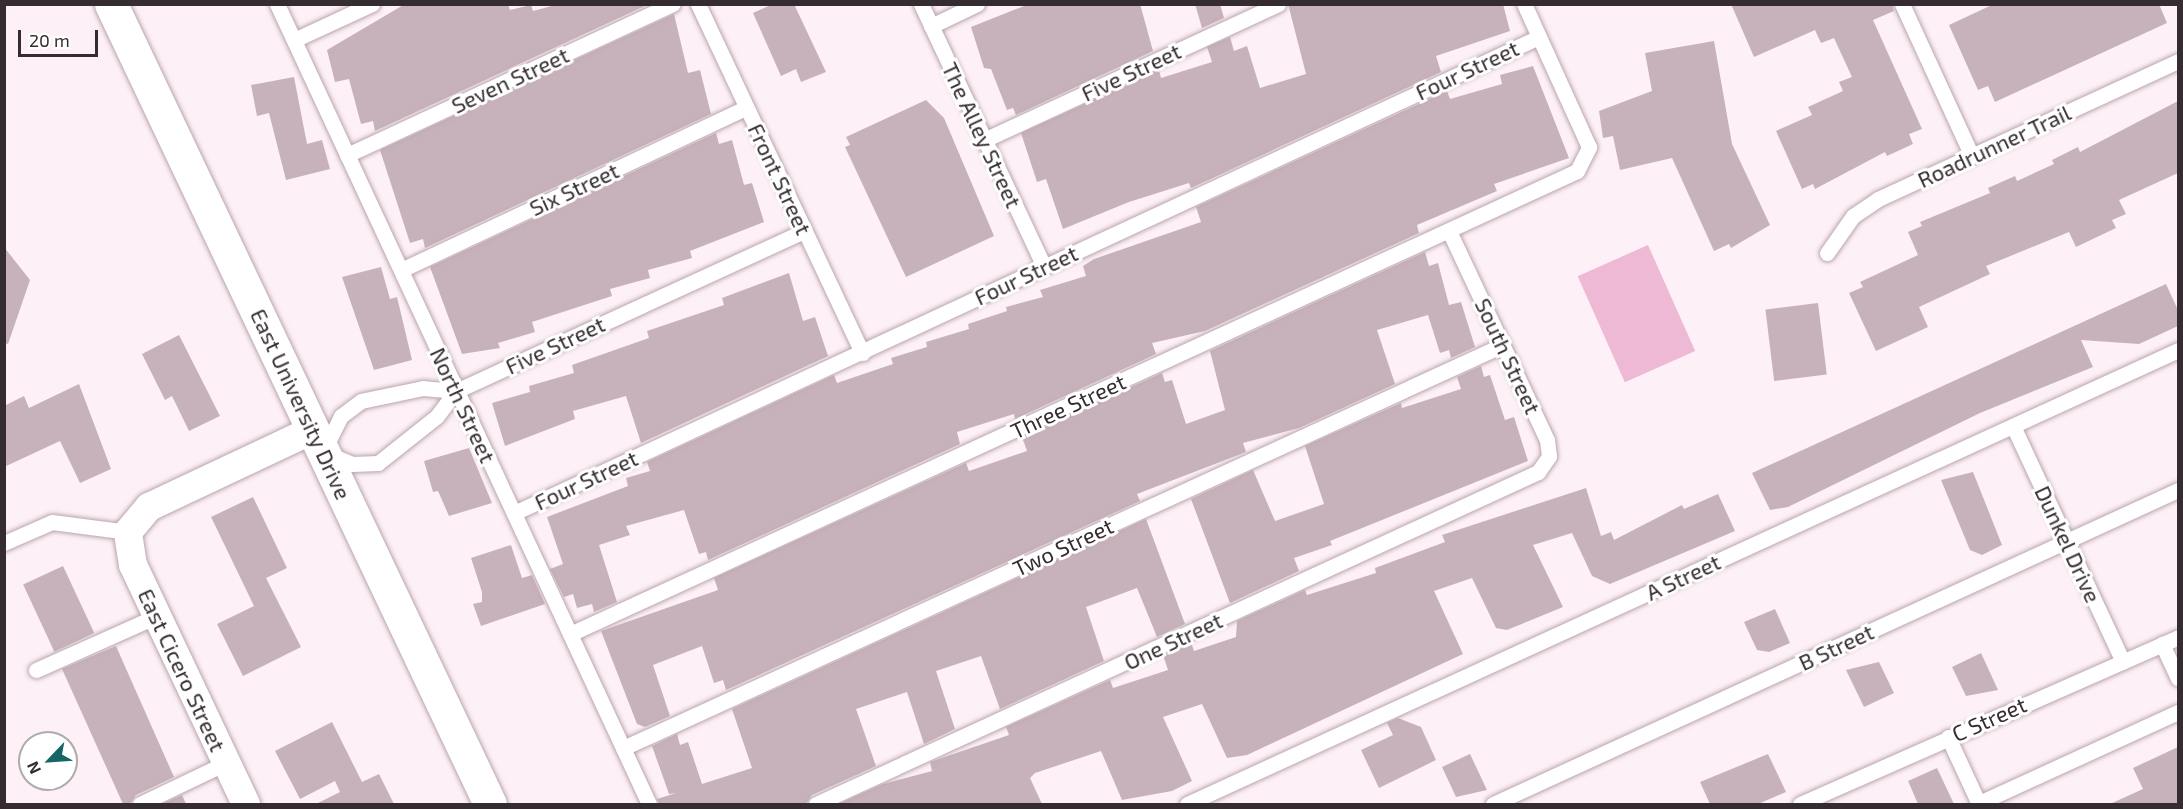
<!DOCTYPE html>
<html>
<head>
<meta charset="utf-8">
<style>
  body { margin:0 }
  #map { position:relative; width:2183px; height:809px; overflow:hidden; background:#fdf0f6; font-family:"Exo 2",sans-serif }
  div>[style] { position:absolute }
  .green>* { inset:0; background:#eeb9d4; transform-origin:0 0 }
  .building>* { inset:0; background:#c7b2bc; transform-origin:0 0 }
  .roads { filter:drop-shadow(0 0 2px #b9a5af) drop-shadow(0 0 2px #b9a5af) }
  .service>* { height:15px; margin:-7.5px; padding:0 7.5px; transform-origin:7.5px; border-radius:7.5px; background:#fff }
  .minor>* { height:28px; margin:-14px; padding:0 14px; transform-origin:14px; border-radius:14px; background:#fff }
  .secondary>* { height:33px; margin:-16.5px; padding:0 16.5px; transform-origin:16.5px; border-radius:16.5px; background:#fff }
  span { translate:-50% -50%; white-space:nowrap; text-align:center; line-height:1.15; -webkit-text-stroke:6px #fff; paint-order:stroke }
  .street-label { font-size:22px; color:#342c30 }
  .frame { position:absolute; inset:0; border:6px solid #342c30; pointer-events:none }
  .north { position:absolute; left:18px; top:731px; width:60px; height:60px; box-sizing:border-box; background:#fff; border:2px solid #aeabac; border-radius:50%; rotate:245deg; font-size:16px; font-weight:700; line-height:24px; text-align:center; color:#342c30 }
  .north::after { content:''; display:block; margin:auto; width:21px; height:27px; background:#166567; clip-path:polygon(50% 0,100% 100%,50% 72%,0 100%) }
  .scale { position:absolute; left:18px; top:30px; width:80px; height:27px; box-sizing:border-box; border:3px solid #342c30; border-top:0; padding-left:8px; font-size:18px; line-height:21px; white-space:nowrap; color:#342c30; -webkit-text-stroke:4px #fff; paint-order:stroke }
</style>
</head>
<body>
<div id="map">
  <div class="green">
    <div style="left:1648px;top:245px;width:116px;height:77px;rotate:66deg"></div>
  </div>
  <div class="building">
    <div style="clip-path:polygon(405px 4px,508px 4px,510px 10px,531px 5px,533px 11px,559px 4px,649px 4px,375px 131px,373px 121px,361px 124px,349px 79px,335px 82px,327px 50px)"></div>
    <div style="clip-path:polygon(773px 4px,794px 4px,826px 72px,801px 82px,796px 69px,781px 76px,753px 13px)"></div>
    <div style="clip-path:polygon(1029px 4px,1140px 4px,1153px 51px,1016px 115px,1013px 108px,1007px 110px,991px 69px,984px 68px,971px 27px)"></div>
    <div style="clip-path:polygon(1195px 4px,1220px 4px,1224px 18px,1202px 28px)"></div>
    <div style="clip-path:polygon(1288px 4px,1503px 4px,1510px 31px,1436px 56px,1441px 72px,1191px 188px,1189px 183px,1129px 202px,1063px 229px,1046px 179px,1037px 182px,1021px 133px,1159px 70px,1161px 78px,1212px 62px,1207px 47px,1230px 37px,1234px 51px,1247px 46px,1260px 88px,1306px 74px)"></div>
    <div style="clip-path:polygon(1731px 4px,1892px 4px,1894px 11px,1873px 20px,1922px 129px,1909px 134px,1913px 144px,1887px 156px,1885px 152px,1815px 189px,1813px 184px,1802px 189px,1776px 131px,1812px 115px,1808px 107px,1843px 91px,1839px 82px,1852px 77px,1834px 38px,1821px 43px,1815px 30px,1754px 57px)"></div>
    <div style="clip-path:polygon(1994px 4px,2159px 4px,2167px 23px,1995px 102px,1988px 86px,1978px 90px,1949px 25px)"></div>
    <div style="clip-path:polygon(674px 14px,688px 73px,700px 70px,711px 114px,425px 248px,423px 239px,410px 243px,380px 150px)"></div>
    <div style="clip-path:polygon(1714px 41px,1732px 144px,1770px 225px,1731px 248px,1729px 244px,1714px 251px,1672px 158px,1620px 170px,1613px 136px,1603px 138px,1599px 111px,1652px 91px,1645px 53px)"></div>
    <div style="clip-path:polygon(1533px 66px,1569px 158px,1494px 184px,1497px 191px,1417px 225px,1419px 233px,1205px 331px,1152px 343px,1156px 354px,1015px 419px,1014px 414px,957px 432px,960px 444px,708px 560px,706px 552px,699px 554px,684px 510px,626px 526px,630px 535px,599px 545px,617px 602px,594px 612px,592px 604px,577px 608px,573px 594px,564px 597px,550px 569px,563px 564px,547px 517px,628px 486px,626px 478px,650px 471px,647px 462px,834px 375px,837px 383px,893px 364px,891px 358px,927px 347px,926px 342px,969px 329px,968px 324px,1007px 311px,1006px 307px,1043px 297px,1040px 290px,1086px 276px,1083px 266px,1094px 259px,1201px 222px,1196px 207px,1447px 91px,1450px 99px,1502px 84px,1500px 75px)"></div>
    <div style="clip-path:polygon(294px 77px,307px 144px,322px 140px,330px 169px,286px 180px,269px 113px,257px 116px,251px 85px)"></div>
    <div style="clip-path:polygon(926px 100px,944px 118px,994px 236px,906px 277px,845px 147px,850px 145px,846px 137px)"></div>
    <div style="clip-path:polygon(2178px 101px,2178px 173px,2119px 200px,2126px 214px,2112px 220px,2116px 228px,2076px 247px,2069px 232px,1986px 266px,1990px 274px,1919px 307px,1928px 327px,1876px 351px,1849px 293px,1863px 287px,1860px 282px,1918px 255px,1908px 232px,1922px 226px,1920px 222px,1990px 193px,1988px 188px,2015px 176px,2017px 181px,2054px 164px,2052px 160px,2078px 147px,2080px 152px)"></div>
    <div style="clip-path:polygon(716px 133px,719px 144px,732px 140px,744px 185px,752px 183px,764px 222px,690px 251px,692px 258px,648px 270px,650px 278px,610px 289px,612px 296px,532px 322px,535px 332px,498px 343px,500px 348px,462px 354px,430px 267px)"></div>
    <div style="clip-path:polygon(4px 247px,30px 280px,8px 344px,4px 343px)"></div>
    <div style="clip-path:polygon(1425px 252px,1429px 266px,1438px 263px,1449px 305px,1461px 302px,1475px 347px,1451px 358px,1449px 350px,1440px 353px,1428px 315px,1377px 330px,1395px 384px,1299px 428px,1243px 443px,1246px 452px,1137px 494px,1140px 501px,726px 690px,723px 680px,714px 683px,702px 646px,653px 665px,670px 716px,645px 727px,637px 724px,601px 631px,718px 590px,714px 578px,966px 463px,969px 471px,1027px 451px,1022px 437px,1162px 373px,1165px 382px,1172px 380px,1186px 424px,1225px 410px,1210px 351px)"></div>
    <div style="clip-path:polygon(381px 267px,390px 299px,397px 297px,412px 360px,374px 370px,342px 277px)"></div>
    <div style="clip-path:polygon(789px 273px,803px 321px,815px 317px,828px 356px,641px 443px,626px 396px,573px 411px,575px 419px,505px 446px,492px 403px,530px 392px,529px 386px,574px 373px,572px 365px,649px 338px,647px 331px,724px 305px,722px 298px)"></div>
    <div style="clip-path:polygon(2166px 284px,2178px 310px,2178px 326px,2139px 344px,2081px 340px,2093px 367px,1980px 413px,1788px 507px,1770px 510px,1752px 473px)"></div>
    <div style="left:1818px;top:303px;width:72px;height:53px;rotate:83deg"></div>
    <div style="clip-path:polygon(179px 335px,220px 416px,189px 431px,172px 396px,165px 400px,142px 354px)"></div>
    <div style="clip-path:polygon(1481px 366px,1484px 377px,1490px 375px,1505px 420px,1514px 417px,1528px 461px,1330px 541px,1332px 545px,1294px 558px,1299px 571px,1230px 603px,1191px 499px,1253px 470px,1275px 521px,1324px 504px,1305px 446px,1401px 403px,1402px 408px,1461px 389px,1457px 377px)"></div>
    <div style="clip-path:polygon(79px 384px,111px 469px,80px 483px,60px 441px,4px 467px,4px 406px,24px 396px,29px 408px)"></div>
    <div style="clip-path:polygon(469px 448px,492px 503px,449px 516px,438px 491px,433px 492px,424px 461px)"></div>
    <div style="clip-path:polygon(1973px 472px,2002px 545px,1982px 555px,1970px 550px,1941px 480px)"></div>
    <div style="clip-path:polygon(1586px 488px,1601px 536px,1611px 532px,1614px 540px,1682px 505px,1684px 509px,1718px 494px,1735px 531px,1610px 584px,1592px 576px,1572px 533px,1533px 545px,1563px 607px,1507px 630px,1496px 628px,1472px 578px,1434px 591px,1463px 654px,1247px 755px,1227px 758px,1202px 704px,1163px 717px,1192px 781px,1172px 791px,1122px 800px,1101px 751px,1035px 773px,1030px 778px,1042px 804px,838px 804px,883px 784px,932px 771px,930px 762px,1009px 735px,1006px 727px,1110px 680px,1113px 688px,1168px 670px,1163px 655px,1191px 642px,1194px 651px,1236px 637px,1237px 621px,1305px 590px,1307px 595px,1376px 573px,1375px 568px,1445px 542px,1442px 535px)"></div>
    <div style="clip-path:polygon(253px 497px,287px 568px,266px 578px,301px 647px,243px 676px,217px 624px,254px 606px,211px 517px)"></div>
    <div style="clip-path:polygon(1146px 519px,1185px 624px,1157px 637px,1137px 588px,1086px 607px,1104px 661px,1000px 709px,981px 656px,936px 671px,955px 729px,924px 744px,907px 692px,856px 709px,876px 766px,812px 795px,806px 804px,659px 804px,657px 799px,676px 793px,669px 794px,652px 746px,677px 734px,680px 745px,688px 742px,702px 784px,752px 768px,732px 709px)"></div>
    <div style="clip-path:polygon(511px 545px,522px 578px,532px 575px,545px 604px,481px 626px,473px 604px,482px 602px,482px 592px,471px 558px)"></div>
    <div style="left:63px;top:566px;width:74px;height:44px;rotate:65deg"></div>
    <div style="clip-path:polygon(1775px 609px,1790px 643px,1769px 652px,1757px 650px,1744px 622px)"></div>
    <div style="clip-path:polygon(116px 646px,174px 777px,136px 795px,130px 804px,123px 804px,62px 669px)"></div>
    <div style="clip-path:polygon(1981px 653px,1998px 690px,1966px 696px,1952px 667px)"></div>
    <div style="clip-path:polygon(1879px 662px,1894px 693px,1864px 707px,1846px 670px)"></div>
    <div style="clip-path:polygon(1398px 718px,1421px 727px,1436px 760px,1379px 788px,1361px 750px,1393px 735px,1387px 723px)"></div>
    <div style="clip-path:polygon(332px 722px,362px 782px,379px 774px,394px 804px,316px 804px,340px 792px,335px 781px,300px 799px,275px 751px)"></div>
    <div style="clip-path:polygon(2178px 747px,2178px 804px,2110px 804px,2143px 789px,2133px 768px)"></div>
    <div style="clip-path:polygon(1470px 754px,1487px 790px,1456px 797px,1442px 767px)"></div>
    <div style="clip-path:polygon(1768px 754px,1786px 792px,1758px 804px,1710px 804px,1700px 782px)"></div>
    <div style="clip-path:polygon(1937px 768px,1954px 804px,1918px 804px,1908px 781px)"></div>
    <div style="clip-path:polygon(182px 795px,186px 804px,162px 804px)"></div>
  </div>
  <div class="roads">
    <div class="service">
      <div style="left:277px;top:4px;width:882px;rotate:65.06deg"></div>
      <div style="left:698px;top:4px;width:386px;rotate:64.8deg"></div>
      <div style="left:921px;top:4px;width:289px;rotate:64.9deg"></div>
      <div style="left:1902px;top:4px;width:167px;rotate:65.3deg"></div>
      <div style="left:931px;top:26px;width:51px;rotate:-25.6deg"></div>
      <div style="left:294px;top:40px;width:86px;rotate:-24.8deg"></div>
      <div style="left:984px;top:140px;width:324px;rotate:-24.8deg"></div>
      <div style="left:347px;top:155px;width:359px;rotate:-24.9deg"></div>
      <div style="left:1827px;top:253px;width:45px;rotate:-54.9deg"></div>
      <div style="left:1853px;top:216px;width:30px;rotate:-34deg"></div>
      <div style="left:1878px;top:199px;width:330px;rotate:-24.7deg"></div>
      <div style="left:401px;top:270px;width:381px;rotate:-25.2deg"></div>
      <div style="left:456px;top:391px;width:33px;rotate:-175deg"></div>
      <div style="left:423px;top:388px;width:63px;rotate:168.2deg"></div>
      <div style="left:361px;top:401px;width:25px;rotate:143deg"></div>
      <div style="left:341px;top:416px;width:40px;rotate:116.6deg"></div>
      <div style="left:323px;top:452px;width:31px;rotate:22deg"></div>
      <div style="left:352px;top:464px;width:26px;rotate:-2deg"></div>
      <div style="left:378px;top:463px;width:75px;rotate:-38.5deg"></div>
      <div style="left:437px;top:416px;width:31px;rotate:-53deg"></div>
      <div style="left:456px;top:391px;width:383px;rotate:-24.7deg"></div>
      <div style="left:2013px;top:426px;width:260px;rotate:65deg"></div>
      <div style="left:514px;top:513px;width:1130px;rotate:-24.91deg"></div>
      <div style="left:4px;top:543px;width:52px;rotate:-23.6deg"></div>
      <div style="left:52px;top:522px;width:77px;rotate:7.5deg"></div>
      <div style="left:570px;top:634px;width:1108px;rotate:-24.69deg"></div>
      <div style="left:1577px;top:171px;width:27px;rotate:-63deg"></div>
      <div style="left:1589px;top:147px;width:157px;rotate:-114.4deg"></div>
      <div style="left:2162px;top:644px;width:38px;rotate:65deg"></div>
      <div style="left:36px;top:670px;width:133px;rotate:-24.1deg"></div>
      <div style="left:1948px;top:737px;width:74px;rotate:65.2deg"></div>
      <div style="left:623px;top:748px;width:968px;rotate:-24.61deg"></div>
      <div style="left:1979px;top:803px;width:219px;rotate:-24.6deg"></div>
      <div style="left:140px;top:804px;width:95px;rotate:-25.5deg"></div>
      <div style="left:816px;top:804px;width:795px;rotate:-24.69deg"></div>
      <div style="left:1538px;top:472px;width:19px;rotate:-55deg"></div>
      <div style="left:1549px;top:456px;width:16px;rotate:-97deg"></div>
      <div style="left:1547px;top:440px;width:231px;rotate:-115.1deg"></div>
      <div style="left:1187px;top:804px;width:1090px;rotate:-24.61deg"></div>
      <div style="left:1493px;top:804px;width:754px;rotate:-24.63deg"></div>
      <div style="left:1800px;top:804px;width:413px;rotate:-23.8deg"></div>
    </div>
    <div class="minor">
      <div style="left:246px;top:804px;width:264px;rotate:-115.3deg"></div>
      <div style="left:133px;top:565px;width:33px;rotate:-99deg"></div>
      <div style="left:128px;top:532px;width:33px;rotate:-50deg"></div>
      <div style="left:149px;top:507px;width:181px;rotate:-25.2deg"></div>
    </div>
    <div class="secondary">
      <div style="left:111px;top:4px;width:885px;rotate:64.65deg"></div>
    </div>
  </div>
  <div class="street-label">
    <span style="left:1467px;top:70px;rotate:-25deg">Four Street</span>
    <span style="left:1131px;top:72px;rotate:-25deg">Five Street</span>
    <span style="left:510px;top:80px;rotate:-25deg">Seven Street</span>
    <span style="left:982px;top:135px;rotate:65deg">The Alley Street</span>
    <span style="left:1994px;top:146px;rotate:-25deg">Roadrunner Trail</span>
    <span style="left:780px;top:179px;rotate:65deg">Front Street</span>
    <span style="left:574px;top:189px;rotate:-25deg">Six Street</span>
    <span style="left:1026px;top:275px;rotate:-25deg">Four Street</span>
    <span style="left:555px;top:345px;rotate:-25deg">Five Street</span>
    <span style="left:1508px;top:356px;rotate:65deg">South Street</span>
    <span style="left:301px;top:404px;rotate:65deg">East University Drive</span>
    <span style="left:463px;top:405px;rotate:65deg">North Street</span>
    <span style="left:1068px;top:406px;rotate:-25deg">Three Street</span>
    <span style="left:586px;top:480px;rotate:-25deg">Four Street</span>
    <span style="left:2068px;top:544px;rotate:65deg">Dunkel Drive</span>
    <span style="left:1063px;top:547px;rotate:-25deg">Two Street</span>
    <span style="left:1683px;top:577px;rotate:-25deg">A Street</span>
    <span style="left:1173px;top:641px;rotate:-25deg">One Street</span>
    <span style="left:1836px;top:647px;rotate:-25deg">B Street</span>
    <span style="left:182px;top:670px;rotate:65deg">East Cicero Street</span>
    <span style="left:1989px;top:719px;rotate:-24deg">C Street</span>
  </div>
  <div class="frame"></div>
  <div class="north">N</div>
  <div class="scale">20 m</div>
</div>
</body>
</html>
